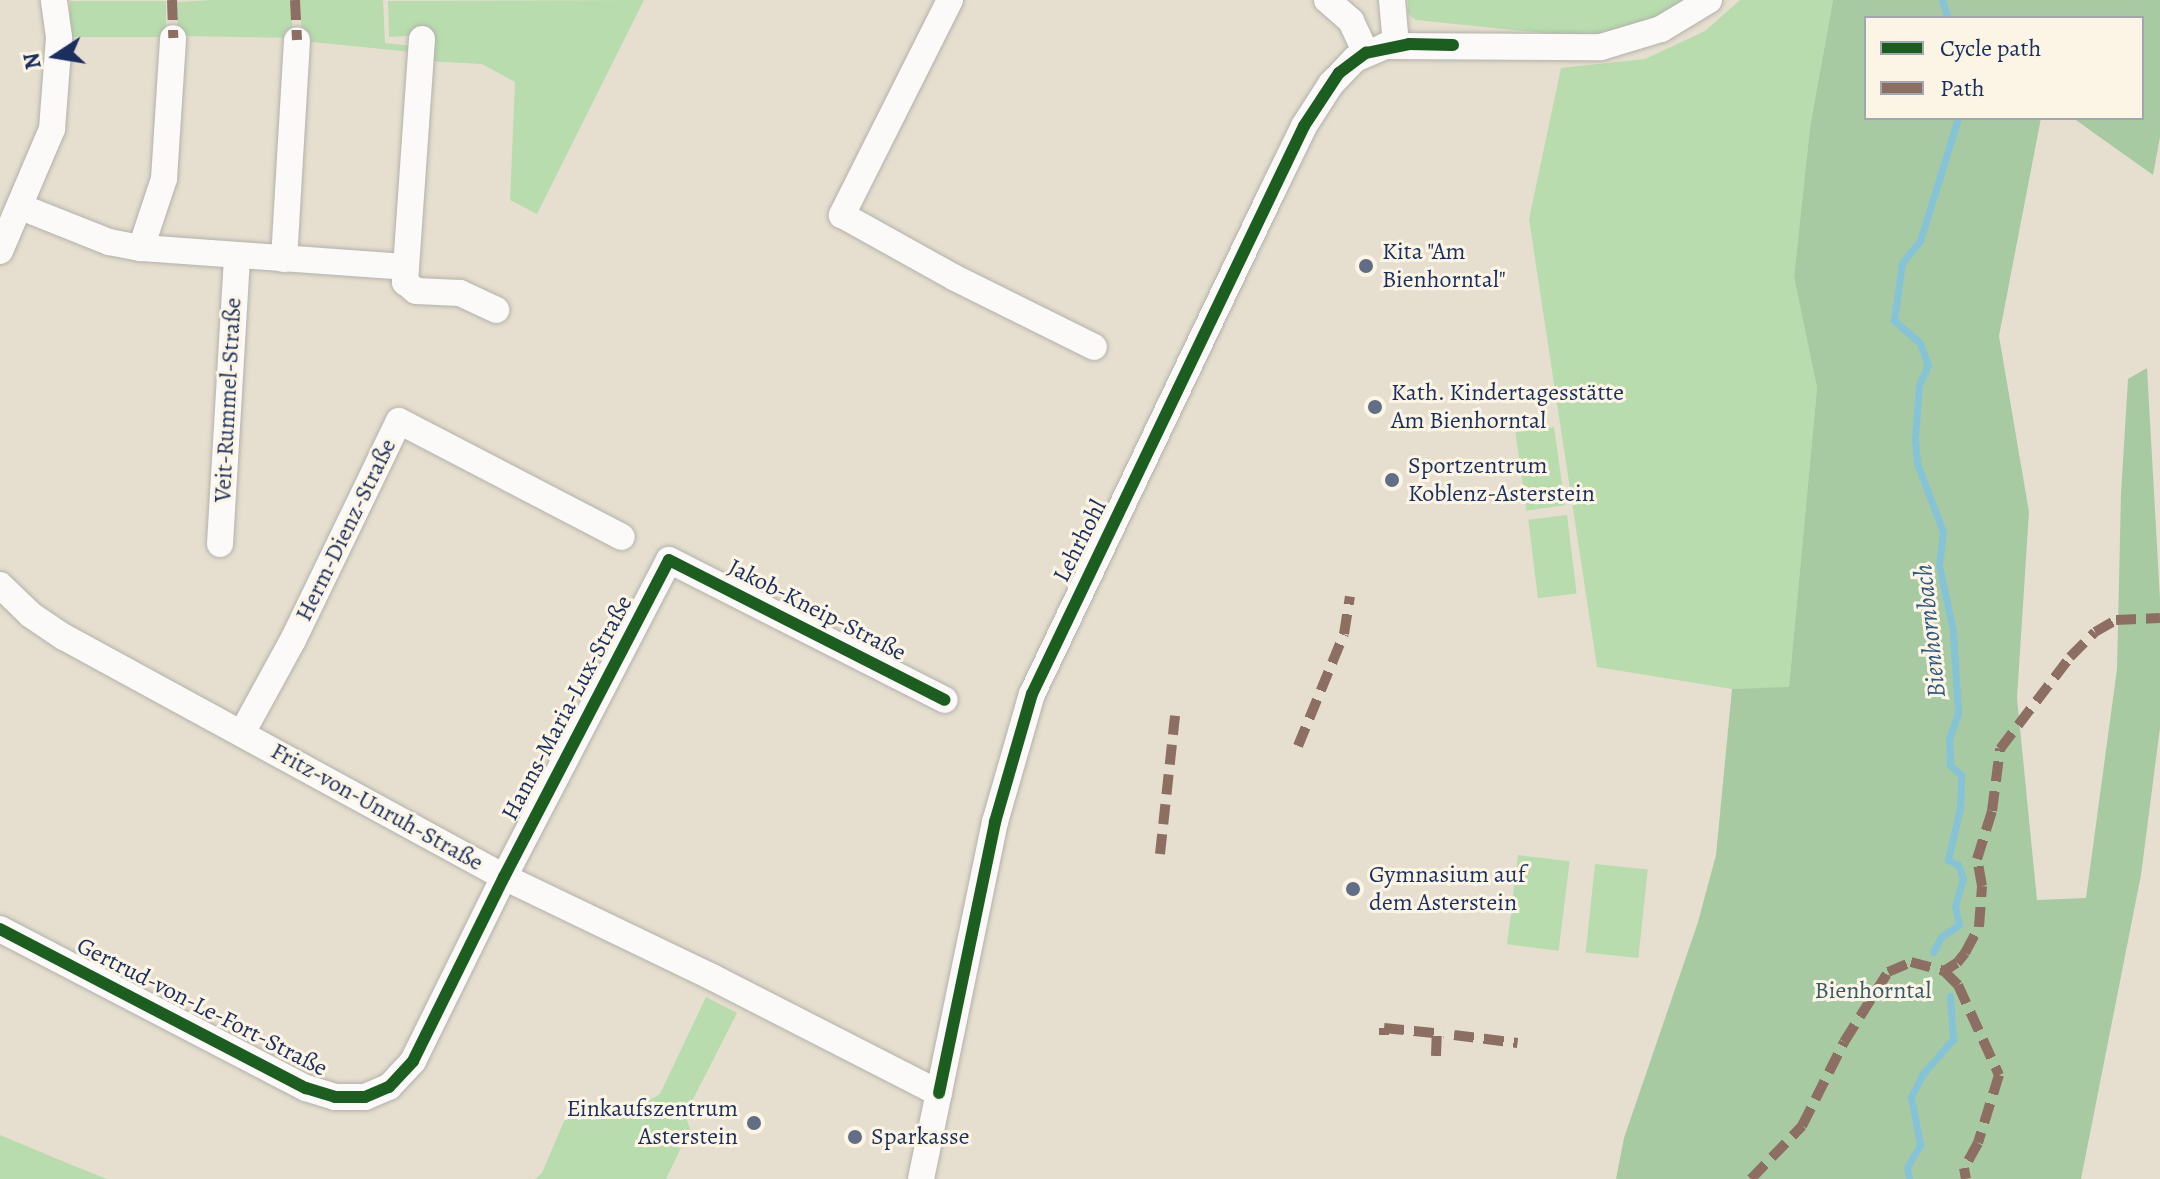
<!DOCTYPE html>
<html>
<head>
<meta charset="utf-8">
<style>
  body { margin:0 }
  #map { position:relative; width:2160px; height:1179px; overflow:hidden; background:#e6dfcf; font-family:Alegreya,serif }
  div>[style] { position:absolute }
  .green>* { inset:0; background:#b8dcae; transform-origin:0 0 }
  .forest>* { inset:0; background:#a8caa2 }
  .stream>* { height:7px; margin:-3.5px; padding:0 3.5px; transform-origin:3.5px; border-radius:3.5px; background:#86c3d7 }
  .roads { filter:drop-shadow(0 0 2px #b3b1ab) drop-shadow(0 0 2px #b3b1ab) }
  .street>* { height:26px; margin:-13px; padding:0 13px; transform-origin:13px; border-radius:13px; background:#fbfaf8 }
  .quiet>* { height:10px; margin-top:-5px; transform-origin:0; background:repeating-linear-gradient(90deg,#8d6e63 0 20px,transparent 0 30px) }
  .cycleway>* { height:12px; margin:-6px; padding:0 6px; transform-origin:6px; border-radius:6px; background:#1b5e20 }
  .dots>* { width:22px; height:22px; translate:-50% -50%; box-sizing:border-box; border:4px solid #fcf5e5; border-radius:50% }
  span { translate:-50% -50%; white-space:nowrap; text-align:center; line-height:1.15; -webkit-text-stroke:6px #fcf5e5; paint-order:stroke }
  .poi-label { font-size:24px; color:#1b2f5e }
  .left { translate:0 -50%; text-align:left }
  .right { translate:-100% -50%; text-align:right }
  .street-label { font-size:24px; color:#1b2f5e }
  .park-label { font-size:24px; color:#395a6b }
  .water-label { font-size:26px; color:#2f5883; font-style:italic }
  .legend { position:absolute; left:1864px; top:16px; width:280px; height:104px; box-sizing:border-box; background:#fcf5e5; border:2px solid #a2a6af; margin:0; padding:10px 14px; list-style:none; font-size:24px; color:#1b2f5e }
  .legend li { display:flex; align-items:center; gap:16px; height:40px }
  .legend b { width:40px; border:2px solid #a2a6af }
  .north { position:absolute; left:16px; top:16px; width:80px; height:80px; -webkit-text-stroke:6px #fcf5e5; paint-order:stroke; rotate:258deg; font-size:22px; font-weight:700; line-height:32px; text-align:center; color:#1b2f5e }
  .north::after { content:''; display:block; margin:auto; width:28px; height:36px; background:#1b2f5e; clip-path:polygon(50% 0,100% 100%,50% 72%,0 100%) }
</style>
</head>
<body>
<div id="map">
  <div class="green">
    <div style="clip-path:polygon(213px 0,291px 0,293px 38px,178px 36px,177px 2px)"></div>
    <div style="clip-path:polygon(300px 0,383px 0,385px 43px,412px 46px,412px 52px,302px 41px)"></div>
    <div style="clip-path:polygon(644px 0,537px 214px,510px 200px,515px 82px,482px 64px,427px 61px,427px 35px,389px 37px,388px 1px)"></div>
    <div style="clip-path:polygon(1408px 0,1685px 0,1673px 14px,1622px 34px,1572px 36px,1416px 20px,1408px 14px)"></div>
    <div style="clip-path:polygon(1740px 0,1833px 0,1810px 127px,1794px 277px,1817px 388px,1789px 688px,1732px 689px,1597px 667px,1529px 219px,1561px 68px,1645px 59px,1705px 31px)"></div>
    <div style="left:166px;top:1px;width:36px;height:96px;rotate:90deg"></div>
    <div style="left:1554px;top:427px;width:79px;height:39px;rotate:82deg"></div>
    <div style="left:1567px;top:515px;width:79px;height:39px;rotate:83deg"></div>
    <div style="left:1518px;top:855px;width:52px;height:90px;rotate:7deg"></div>
    <div style="left:1595px;top:864px;width:53px;height:89px;rotate:6deg"></div>
    <div style="clip-path:polygon(706px 997px,737px 1013px,685px 1115px,690px 1129px,666px 1179px,535px 1179px,542px 1173px,564px 1121px,582px 1108px,643px 1104px,660px 1094px)"></div>
    <div style="clip-path:polygon(0 1135px,67px 1163px,107px 1179px,0 1179px)"></div>
  </div>
  <div class="forest">
    <div style="clip-path:polygon(1833px 0,2160px 0,2160px 137px,2153px 175px,2073px 118px,2142px 118px,2142px 18px,1866px 18px,1866px 118px,2041px 118px,1999px 336px,2029px 512px,2017px 698px,2037px 900px,2086px 898px,2117px 669px,2121px 493px,2128px 379px,2147px 368px,2160px 599px,2160px 728px,2141px 875px,2081px 1179px,1616px 1179px,1624px 1138px,1698px 922px,1716px 855px,1732px 689px,1789px 687px,1817px 388px,1794px 277px,1810px 127px)"></div>
  </div>
  <div class="stream">
    <div style="left:1942px;top:0;width:19px;rotate:72deg"></div>
    <div style="left:1933px;top:952px;width:17px;rotate:-62deg"></div>
    <div style="left:1941px;top:937px;width:22px;rotate:-34deg"></div>
    <div style="left:1959px;top:925px;width:19px;rotate:-102deg"></div>
    <div style="left:1955px;top:906px;width:29px;rotate:-74deg"></div>
    <div style="left:1963px;top:878px;width:14px;rotate:-111deg"></div>
    <div style="left:1958px;top:865px;width:11px;rotate:-153deg"></div>
    <div style="left:1948px;top:860px;width:53px;rotate:-77deg"></div>
    <div style="left:1960px;top:808px;width:33px;rotate:-88deg"></div>
    <div style="left:1961px;top:775px;width:15px;rotate:-138deg"></div>
    <div style="left:1950px;top:765px;width:26px;rotate:-92deg"></div>
    <div style="left:1949px;top:739px;width:28px;rotate:-71deg"></div>
    <div style="left:1958px;top:713px;width:82px;rotate:-93.5deg"></div>
    <div style="left:1953px;top:631px;width:67px;rotate:-102deg"></div>
    <div style="left:1939px;top:565px;width:33px;rotate:-83deg"></div>
    <div style="left:1943px;top:532px;width:74px;rotate:-110.6deg"></div>
    <div style="left:1917px;top:463px;width:25px;rotate:-95deg"></div>
    <div style="left:1915px;top:438px;width:53px;rotate:-85.7deg"></div>
    <div style="left:1919px;top:385px;width:22px;rotate:-66deg"></div>
    <div style="left:1928px;top:365px;width:23px;rotate:-110deg"></div>
    <div style="left:1920px;top:343px;width:35px;rotate:-139deg"></div>
    <div style="left:1894px;top:320px;width:58px;rotate:-82deg"></div>
    <div style="left:1902px;top:263px;width:28px;rotate:-51deg"></div>
    <div style="left:1920px;top:241px;width:129px;rotate:-72.8deg"></div>
    <div style="left:1909px;top:1179px;width:12px;rotate:-99deg"></div>
    <div style="left:1907px;top:1167px;width:26px;rotate:-59deg"></div>
    <div style="left:1920px;top:1145px;width:49px;rotate:-100.6deg"></div>
    <div style="left:1911px;top:1097px;width:25px;rotate:-63deg"></div>
    <div style="left:1922px;top:1075px;width:48px;rotate:-49.3deg"></div>
    <div style="left:1953px;top:1039px;width:43px;rotate:-94deg"></div>
  </div>
  <div class="roads">
    <div class="street">
      <div style="left:950px;top:0;width:241px;rotate:116.7deg"></div>
      <div style="left:842px;top:215px;width:129px;rotate:29.1deg"></div>
      <div style="left:955px;top:278px;width:155px;rotate:26.4deg"></div>
      <div style="left:1327px;top:0;width:32px;rotate:41deg"></div>
      <div style="left:1351px;top:21px;width:35px;rotate:65deg"></div>
      <div style="left:1392px;top:0;width:45px;rotate:84.9deg"></div>
      <div style="left:422px;top:39px;width:244px;rotate:94deg"></div>
      <div style="left:405px;top:282px;width:14px;rotate:39deg"></div>
      <div style="left:416px;top:291px;width:44px;rotate:2.6deg"></div>
      <div style="left:460px;top:293px;width:40px;rotate:25deg"></div>
      <div style="left:21px;top:207px;width:95px;rotate:21.7deg"></div>
      <div style="left:109px;top:242px;width:33px;rotate:11deg"></div>
      <div style="left:141px;top:248px;width:265px;rotate:4.1deg"></div>
      <div style="left:141px;top:248px;width:73px;rotate:-71.6deg"></div>
      <div style="left:164px;top:179px;width:141px;rotate:-86.3deg"></div>
      <div style="left:0;top:251px;width:133px;rotate:-66.9deg"></div>
      <div style="left:52px;top:129px;width:92px;rotate:-85.6deg"></div>
      <div style="left:59px;top:37px;width:37px;rotate:-98deg"></div>
      <div style="left:284px;top:259px;width:219px;rotate:-86.6deg"></div>
      <div style="left:220px;top:544px;width:289px;rotate:-86.6deg"></div>
      <div style="left:0;top:585px;width:43px;rotate:44.1deg"></div>
      <div style="left:31px;top:615px;width:40px;rotate:34deg"></div>
      <div style="left:64px;top:637px;width:501px;rotate:28.61deg"></div>
      <div style="left:504px;top:877px;width:231px;rotate:25.7deg"></div>
      <div style="left:712px;top:977px;width:255px;rotate:27.1deg"></div>
      <div style="left:242px;top:733px;width:106px;rotate:-61.3deg"></div>
      <div style="left:293px;top:640px;width:243px;rotate:-64.2deg"></div>
      <div style="left:399px;top:421px;width:251px;rotate:27.5deg"></div>
      <div style="left:0;top:929px;width:345px;rotate:27.5deg"></div>
      <div style="left:306px;top:1088px;width:30px;rotate:17deg"></div>
      <div style="left:335px;top:1097px;width:30px"></div>
      <div style="left:365px;top:1097px;width:26px;rotate:-23deg"></div>
      <div style="left:389px;top:1087px;width:35px;rotate:-47deg"></div>
      <div style="left:413px;top:1061px;width:205px;rotate:-63.7deg"></div>
      <div style="left:504px;top:877px;width:357px;rotate:-62.5deg"></div>
      <div style="left:669px;top:560px;width:309px;rotate:26.9deg"></div>
      <div style="left:921px;top:1179px;width:365px;rotate:-78.3deg"></div>
      <div style="left:995px;top:822px;width:133px;rotate:-73.9deg"></div>
      <div style="left:1032px;top:694px;width:556px;rotate:-64.45deg"></div>
      <div style="left:1272px;top:192px;width:73px;rotate:-64.1deg"></div>
      <div style="left:1304px;top:126px;width:50px;rotate:-57.3deg"></div>
      <div style="left:1331px;top:84px;width:35px;rotate:-46deg"></div>
      <div style="left:1355px;top:59px;width:33px;rotate:-23deg"></div>
      <div style="left:1385px;top:46px;width:216px;rotate:0.3deg"></div>
      <div style="left:1601px;top:47px;width:63px;rotate:-16.7deg"></div>
      <div style="left:1661px;top:29px;width:56px;rotate:-31.1deg"></div>
    </div>
  </div>
  <div class="quiet">
    <div style="left:172px;top:0;width:38px;rotate:88deg"></div>
    <div style="left:295px;top:0;width:40px;rotate:87.1deg"></div>
    <div style="left:1298px;top:746px;width:121px;rotate:-67.7deg"></div>
    <div style="left:1344px;top:634px;width:38px;rotate:-81deg"></div>
    <div style="left:1160px;top:854px;width:139px;rotate:-83.8deg"></div>
    <div style="left:1944px;top:971px;width:20px;rotate:45deg"></div>
    <div style="left:1958px;top:985px;width:99px;rotate:65.5deg"></div>
    <div style="left:1999px;top:1075px;width:71px;rotate:107.2deg"></div>
    <div style="left:1978px;top:1143px;width:29px;rotate:119deg"></div>
    <div style="left:1964px;top:1168px;width:11px;rotate:80deg"></div>
    <div style="left:1384px;top:1035px;width:7px;rotate:-90deg"></div>
    <div style="left:1384px;top:1028px;width:60px;rotate:5.7deg"></div>
    <div style="left:1454px;top:1035px;width:64px;rotate:7.2deg"></div>
    <div style="left:1436px;top:1056px;width:23px;rotate:-88deg"></div>
    <div style="left:1751px;top:1179px;width:74px;rotate:-46.1deg"></div>
    <div style="left:1802px;top:1126px;width:94px;rotate:-63.4deg"></div>
    <div style="left:1844px;top:1042px;width:83px;rotate:-57.8deg"></div>
    <div style="left:1888px;top:972px;width:25px;rotate:-23deg"></div>
    <div style="left:1911px;top:962px;width:34px;rotate:15deg"></div>
    <div style="left:1944px;top:971px;width:15px;rotate:-32deg"></div>
    <div style="left:1957px;top:963px;width:13px;rotate:-51deg"></div>
    <div style="left:1965px;top:953px;width:30px;rotate:-62deg"></div>
    <div style="left:1979px;top:927px;width:41px;rotate:-85.8deg"></div>
    <div style="left:1982px;top:886px;width:27px;rotate:-100deg"></div>
    <div style="left:1977px;top:859px;width:50px;rotate:-72.6deg"></div>
    <div style="left:1992px;top:811px;width:63px;rotate:-82.6deg"></div>
    <div style="left:2000px;top:749px;width:116px;rotate:-52.7deg"></div>
    <div style="left:2070px;top:657px;width:35px;rotate:-45deg"></div>
    <div style="left:2095px;top:632px;width:24px;rotate:-30deg"></div>
    <div style="left:2116px;top:620px;width:44px;rotate:-2.6deg"></div>
  </div>
  <div class="cycleway">
    <div style="left:0;top:929px;width:345px;rotate:27.5deg"></div>
    <div style="left:306px;top:1088px;width:30px;rotate:17deg"></div>
    <div style="left:335px;top:1097px;width:30px"></div>
    <div style="left:365px;top:1097px;width:26px;rotate:-23deg"></div>
    <div style="left:389px;top:1087px;width:35px;rotate:-47deg"></div>
    <div style="left:413px;top:1061px;width:205px;rotate:-63.7deg"></div>
    <div style="left:504px;top:877px;width:357px;rotate:-62.5deg"></div>
    <div style="left:669px;top:560px;width:309px;rotate:26.9deg"></div>
    <div style="left:939px;top:1093px;width:277px;rotate:-78.3deg"></div>
    <div style="left:995px;top:822px;width:133px;rotate:-73.9deg"></div>
    <div style="left:1032px;top:694px;width:630px;rotate:-64.41deg"></div>
    <div style="left:1304px;top:126px;width:64px;rotate:-56.6deg"></div>
    <div style="left:1339px;top:73px;width:34px;rotate:-37deg"></div>
    <div style="left:1366px;top:53px;width:44px;rotate:-11.8deg"></div>
    <div style="left:1409px;top:44px;width:44px;rotate:1.3deg"></div>
  </div>
  <div class="dots">
    <div style="left:1366px;top:266px;background:#626d86"></div>
    <div style="left:1375px;top:407px;background:#626d86"></div>
    <div style="left:1392px;top:480px;background:#626d86"></div>
    <div style="left:1353px;top:889px;background:#626d86"></div>
    <div style="left:754px;top:1123px;background:#626d86"></div>
    <div style="left:855px;top:1137px;background:#626d86"></div>
  </div>
  <div class="poi-label">
    <span class="left" style="left:1382px;top:266px">Kita "Am<br>Bienhorntal"</span>
    <span class="left" style="left:1391px;top:407px">Kath. Kindertagesstätte<br>Am Bienhorntal</span>
    <span class="left" style="left:1408px;top:480px">Sportzentrum<br>Koblenz-Asterstein</span>
    <span class="left" style="left:1369px;top:889px">Gymnasium auf<br>dem Asterstein</span>
    <span class="right" style="left:738px;top:1123px">Einkaufszentrum<br>Asterstein</span>
    <span class="left" style="left:871px;top:1137px">Sparkasse</span>
  </div>
  <div class="street-label">
    <span style="left:228px;top:400px;rotate:-87deg">Veit-Rummel-Straße</span>
    <span style="left:346px;top:530px;rotate:-64deg">Herm-Dienz-Straße</span>
    <span style="left:1080px;top:541px;rotate:-63deg">Lehrhohl</span>
    <span style="left:817px;top:610px;rotate:27deg">Jakob-Kneip-Straße</span>
    <span style="left:567px;top:708px;rotate:-62deg">Hanns-Maria-Lux-Straße</span>
    <span style="left:377px;top:807px;rotate:29deg">Fritz-von-Unruh-Straße</span>
    <span style="left:202px;top:1007px;rotate:27deg">Gertrud-von-Le-Fort-Straße</span>
  </div>
  <div class="park-label">
    <span style="left:1873px;top:991px">Bienhorntal</span>
  </div>
  <div class="water-label">
    <span style="left:1930px;top:631px;rotate:-96deg">Bienhornbach</span>
  </div>
  <ul class="legend">
  <li><b style="height:10px;background:#1b5e20"></b>Cycle path</li>
  <li><b style="height:10px;background:#8d6e63"></b>Path</li>
  </ul>
  <div class="north">N</div>
</div>
</body>
</html>
